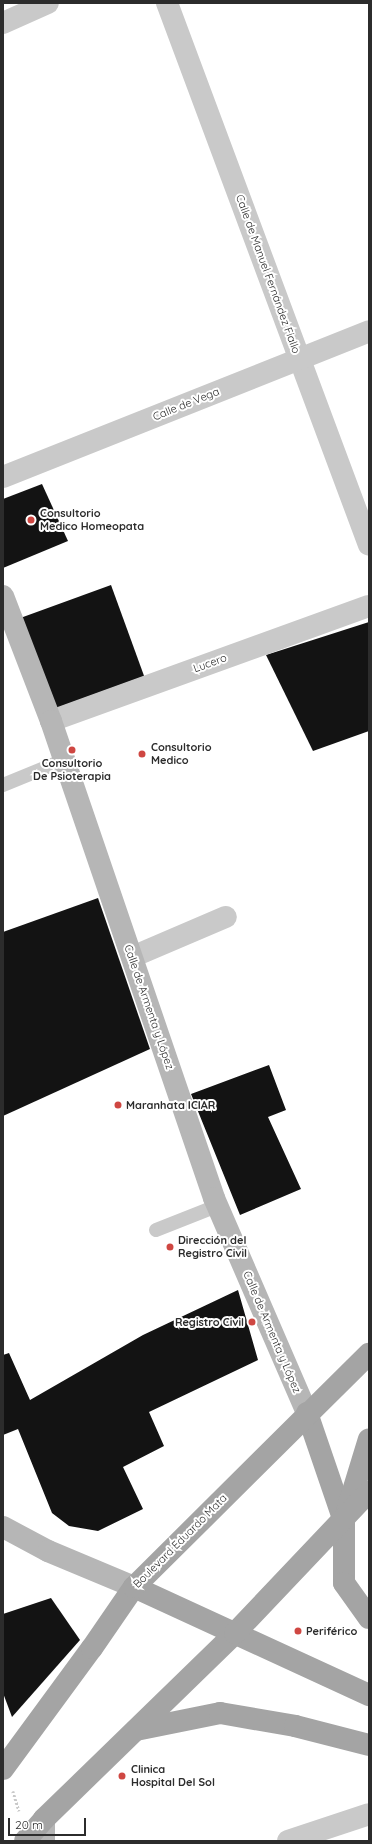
<!DOCTYPE html>
<html>
<head>
<meta charset="utf-8">
<style>
  body { margin:0 }
  #map { position:relative; width:372px; height:1844px; overflow:hidden; background:#fff; font-family:Quicksand,sans-serif }
  div>[style] { position:absolute }
  .building>* { inset:0; background:#131313; transform-origin:0 0 }
  .path>* { height:2.5px; margin-top:-1.25px; transform-origin:0; background:repeating-linear-gradient(90deg,#c9c9c9 0 2px,transparent 0 4px) }
  .lane>* { height:14px; margin:-7px; padding:0 7px; transform-origin:7px; border-radius:7px; background:#c9c9c9 }
  .street>* { height:22px; margin:-11px; padding:0 11px; transform-origin:11px; border-radius:11px; background:#c9c9c9 }
  .secondary>* { height:22px; margin:-11px; padding:0 11px; transform-origin:11px; border-radius:11px; background:#b6b6b6 }
  .primary>* { height:22px; margin:-11px; padding:0 11px; transform-origin:11px; border-radius:11px; background:#a4a4a4 }
  .dots>* { width:11px; height:11px; translate:-50% -50%; box-sizing:border-box; border:2px solid #fff; border-radius:50% }
  span { translate:-50% -50%; white-space:nowrap; text-align:center; line-height:1.15; -webkit-text-stroke:4px #fff; paint-order:stroke }
  .street-label { font-size:11px; color:#2c2c2c }
  .poi-label { font-size:11px; color:#2c2c2c; font-weight:700 }
  .left { translate:0 -50%; text-align:left }
  .right { translate:-100% -50%; text-align:right }
  .frame { position:absolute; inset:0; border:4px solid #2c2c2c; pointer-events:none }
  .scale { position:absolute; left:8px; top:1818px; width:78px; height:18px; box-sizing:border-box; border:2px solid #2c2c2c; border-top:0; padding-left:5px; font-size:12px; line-height:14px; white-space:nowrap; color:#2c2c2c; -webkit-text-stroke:3px #fff; paint-order:stroke }
</style>
</head>
<body>
<div id="map">
  <div class="building">
    <div style="clip-path:polygon(42px 484px,68px 541px,3px 568px,3px 499px)"></div>
    <div style="left:111px;top:585px;width:97px;height:95px;rotate:70deg"></div>
    <div style="clip-path:polygon(369px 622px,369px 731px,313px 751px,266px 655px)"></div>
    <div style="clip-path:polygon(98px 898px,150px 1049px,3px 1116px,3px 932px)"></div>
    <div style="clip-path:polygon(269px 1065px,286px 1110px,268px 1117px,301px 1189px,240px 1215px,191px 1094px)"></div>
    <div style="clip-path:polygon(238px 1290px,258px 1360px,149px 1412px,164px 1446px,123px 1467px,143px 1509px,98px 1531px,69px 1526px,52px 1513px,18px 1429px,3px 1435px,3px 1355px,9px 1353px,30px 1400px,143px 1335px)"></div>
    <div style="clip-path:polygon(51px 1598px,80px 1640px,12px 1717px,3px 1693px,3px 1614px)"></div>
  </div>
  <div class="path">
    <div style="left:13px;top:1791px;width:21px;rotate:73deg"></div>
  </div>
  <div class="lane">
    <div style="left:3px;top:785px;width:66px;rotate:-22.3deg"></div>
    <div style="left:156px;top:1230px;width:66px;rotate:-21.5deg"></div>
  </div>
  <div class="street">
    <div style="left:167px;top:3px;width:578px;rotate:69.56deg"></div>
    <div style="left:3px;top:23px;width:49px;rotate:-24deg"></div>
    <div style="left:3px;top:477px;width:394px;rotate:-21.7deg"></div>
    <div style="left:51px;top:721px;width:338px;rotate:-19.9deg"></div>
    <div style="left:132px;top:957px;width:102px;rotate:-23.1deg"></div>
    <div style="left:288px;top:1841px;width:85px;rotate:-18.4deg"></div>
  </div>
  <div class="secondary">
    <div style="left:3px;top:596px;width:134px;rotate:69deg"></div>
    <div style="left:51px;top:721px;width:504px;rotate:71.13deg"></div>
    <div style="left:214px;top:1198px;width:234px;rotate:66.6deg"></div>
    <div style="left:3px;top:1527px;width:51px;rotate:28.1deg"></div>
    <div style="left:48px;top:1551px;width:93px;rotate:22.7deg"></div>
    <div style="left:44px;top:1841px;width:22px;rotate:-90deg"></div>
  </div>
  <div class="primary">
    <div style="left:307px;top:1413px;width:114px;rotate:71.1deg"></div>
    <div style="left:344px;top:1521px;width:62px;rotate:90deg"></div>
    <div style="left:344px;top:1583px;width:43px;rotate:54.5deg"></div>
    <div style="left:346px;top:1514px;width:78px;rotate:-73deg"></div>
    <div style="left:134px;top:1587px;width:259px;rotate:24.7deg"></div>
    <div style="left:136px;top:1730px;width:86px;rotate:-11.4deg"></div>
    <div style="left:220px;top:1713px;width:76px;rotate:9.8deg"></div>
    <div style="left:295px;top:1726px;width:76px;rotate:14.4deg"></div>
    <div style="left:3px;top:1769px;width:150px;rotate:-53.7deg"></div>
    <div style="left:92px;top:1648px;width:74px;rotate:-55.5deg"></div>
    <div style="left:134px;top:1587px;width:331px;rotate:-44.8deg"></div>
    <div style="left:25px;top:1841px;width:29px;rotate:-49deg"></div>
    <div style="left:44px;top:1819px;width:267px;rotate:-44.2deg"></div>
    <div style="left:235px;top:1633px;width:195px;rotate:-46.5deg"></div>
  </div>
  <div class="dots">
    <div style="left:31px;top:520px;background:#cf4742"></div>
    <div style="left:72px;top:750px;background:#cf4742"></div>
    <div style="left:142px;top:754px;background:#cf4742"></div>
    <div style="left:118px;top:1105px;background:#cf4742"></div>
    <div style="left:170px;top:1247px;background:#cf4742"></div>
    <div style="left:252px;top:1322px;background:#cf4742"></div>
    <div style="left:298px;top:1631px;background:#cf4742"></div>
    <div style="left:122px;top:1776px;background:#cf4742"></div>
  </div>
  <div class="street-label">
    <span style="left:268px;top:274px;rotate:70deg">Calle de Manuel Fernández Fiallo</span>
    <span style="left:186px;top:404px;rotate:-22deg">Calle de Vega</span>
    <span style="left:210px;top:663px;rotate:-20deg">Lucero</span>
    <span style="left:149px;top:1007px;rotate:71deg">Calle de Armenta y López</span>
    <span style="left:272px;top:1332px;rotate:67deg">Calle de Armenta y López</span>
    <span style="left:180px;top:1541px;rotate:-45deg">Boulevard Eduardo Mata</span>
  </div>
  <div class="poi-label">
    <span class="left" style="left:40px;top:520px">Consultorio<br>Medico Homeopata</span>
    <span class="left" style="left:151px;top:754px">Consultorio<br>Medico</span>
    <span style="left:72px;top:770px">Consultorio<br>De Psioterapia</span>
    <span class="left" style="left:126px;top:1105px">Maranhata ICIAR</span>
    <span class="left" style="left:178px;top:1247px">Dirección del<br>Registro Civil</span>
    <span class="right" style="left:244px;top:1322px">Registro Civil</span>
    <span class="left" style="left:306px;top:1631px">Periférico</span>
    <span class="left" style="left:131px;top:1776px">Clinica<br>Hospital Del Sol</span>
  </div>
  <div class="frame"></div>
  <div class="scale">20 m</div>
</div>
</body>
</html>
